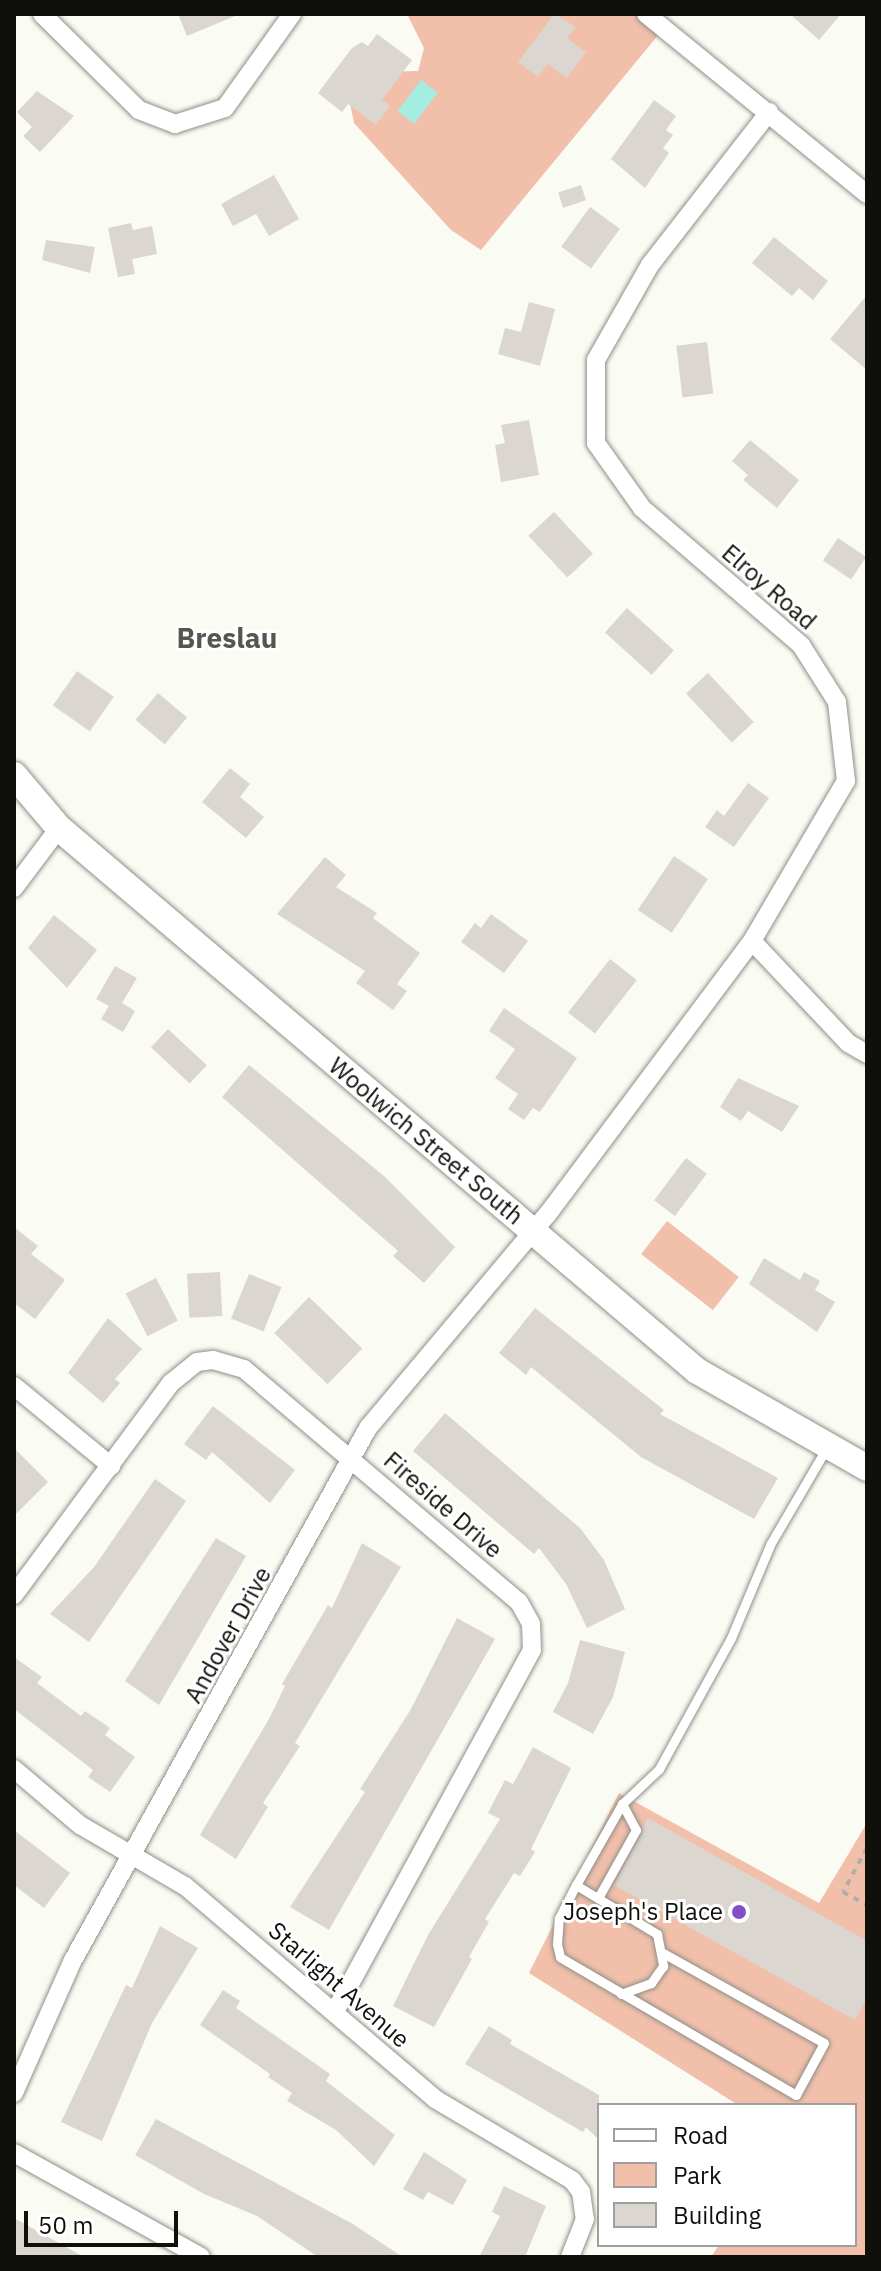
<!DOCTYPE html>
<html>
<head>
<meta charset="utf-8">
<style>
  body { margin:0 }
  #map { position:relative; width:881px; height:2271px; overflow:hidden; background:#fafbf3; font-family:"IBM Plex Sans",sans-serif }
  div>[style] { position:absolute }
  .green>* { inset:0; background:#f1bfaa; transform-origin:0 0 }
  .water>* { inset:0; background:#a4eee1; transform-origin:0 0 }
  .building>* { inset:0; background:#dbd7d0; transform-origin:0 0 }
  .path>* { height:4px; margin-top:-2px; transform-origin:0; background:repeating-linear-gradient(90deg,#afafa9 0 6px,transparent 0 12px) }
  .roads { filter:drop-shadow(0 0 2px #8f9089) drop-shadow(0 0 2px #8f9089) }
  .lane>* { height:9px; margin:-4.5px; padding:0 4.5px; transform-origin:4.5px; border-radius:4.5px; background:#fff }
  .street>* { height:18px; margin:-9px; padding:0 9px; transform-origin:9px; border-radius:9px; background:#fff }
  .secondary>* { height:26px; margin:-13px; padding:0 13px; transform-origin:13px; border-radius:13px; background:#fff }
  .dots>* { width:22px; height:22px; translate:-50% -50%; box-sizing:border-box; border:4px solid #fff; border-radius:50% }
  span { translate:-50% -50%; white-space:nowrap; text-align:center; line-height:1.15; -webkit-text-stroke:6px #fff; paint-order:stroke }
  .street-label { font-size:24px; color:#0f0f0c }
  .poi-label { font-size:24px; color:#0f0f0c }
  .right { translate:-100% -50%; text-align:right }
  .quarter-label { font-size:28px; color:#555650; font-weight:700 }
  .frame { position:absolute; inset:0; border:16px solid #0f0f0c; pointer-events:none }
  .legend { position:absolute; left:597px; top:2103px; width:260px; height:144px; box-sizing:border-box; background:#fff; border:2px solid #9f9f9e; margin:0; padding:10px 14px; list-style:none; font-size:24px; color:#0f0f0c }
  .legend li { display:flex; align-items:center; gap:16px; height:40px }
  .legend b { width:40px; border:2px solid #9f9f9e }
  .scale { position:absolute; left:24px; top:2211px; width:154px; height:36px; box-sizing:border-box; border:4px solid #0f0f0c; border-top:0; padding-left:10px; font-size:24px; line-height:28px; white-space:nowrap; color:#0f0f0c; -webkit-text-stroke:6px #fff; paint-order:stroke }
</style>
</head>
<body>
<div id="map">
  <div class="green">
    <div style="clip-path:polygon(407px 14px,648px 14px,664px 28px,481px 250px,451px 230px,354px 123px,344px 73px,418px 71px,424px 48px)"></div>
    <div style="left:667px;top:1221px;width:91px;height:42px;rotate:38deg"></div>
    <div style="clip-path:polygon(619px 1793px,819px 1903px,867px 1823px,867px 2257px,711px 2257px,719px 2245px,855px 2245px,855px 2105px,738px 2105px,529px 1973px)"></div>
  </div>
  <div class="water">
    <div style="left:421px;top:80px;width:21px;height:39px;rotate:37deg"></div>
  </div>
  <div class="building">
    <div style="clip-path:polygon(178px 14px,240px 14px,187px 36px)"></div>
    <div style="clip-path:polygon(554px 14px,576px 27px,567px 38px,586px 52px,567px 78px,548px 64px,538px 77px,518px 62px)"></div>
    <div style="clip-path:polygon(790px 14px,841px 14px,819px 40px)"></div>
    <div style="clip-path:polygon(377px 34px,412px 60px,382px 100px,390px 106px,376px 125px,348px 104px,342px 112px,318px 93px,352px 48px,362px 42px,368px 46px)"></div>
    <div style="clip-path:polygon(37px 91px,74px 116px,40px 152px,23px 136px,32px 127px,17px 112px)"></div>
    <div style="clip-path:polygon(654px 100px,676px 116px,666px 130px,673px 135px,663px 148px,669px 153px,645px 188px,611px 159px)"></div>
    <div style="clip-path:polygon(274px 175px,299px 219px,269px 236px,256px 214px,233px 226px,221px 204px)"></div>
    <div style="left:581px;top:185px;width:16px;height:24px;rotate:72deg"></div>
    <div style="left:590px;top:207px;width:37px;height:49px;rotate:36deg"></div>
    <div style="clip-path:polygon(131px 223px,133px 230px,152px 226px,157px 254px,132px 259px,135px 274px,118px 277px,108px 228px)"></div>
    <div style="clip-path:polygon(774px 237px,828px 281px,813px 300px,799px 288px,792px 296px,752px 263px)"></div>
    <div style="clip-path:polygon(46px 240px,95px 247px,90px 273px,42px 260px)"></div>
    <div style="clip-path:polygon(867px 295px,867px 370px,830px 339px)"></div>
    <div style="clip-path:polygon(529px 302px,555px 309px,540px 366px,498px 354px,505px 328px,521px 332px)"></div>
    <div style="left:707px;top:342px;width:52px;height:31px;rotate:83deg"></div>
    <div style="clip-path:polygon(529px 420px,539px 475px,501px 482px,495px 445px,505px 443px,501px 425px)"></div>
    <div style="clip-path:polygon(750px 440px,799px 480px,777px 508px,743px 480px,748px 475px,732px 461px)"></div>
    <div style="left:554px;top:512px;width:57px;height:35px;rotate:47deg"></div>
    <div style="left:838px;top:538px;width:34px;height:27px;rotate:34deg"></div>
    <div style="left:627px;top:608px;width:63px;height:33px;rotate:42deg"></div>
    <div style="left:77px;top:671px;width:45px;height:42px;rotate:35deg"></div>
    <div style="left:708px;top:673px;width:67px;height:30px;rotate:47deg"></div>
    <div style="left:158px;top:693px;width:38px;height:35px;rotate:40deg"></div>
    <div style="clip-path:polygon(230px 768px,250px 784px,240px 797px,264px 817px,246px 838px,202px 802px)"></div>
    <div style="clip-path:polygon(748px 783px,769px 798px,734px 847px,705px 827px,717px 810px,724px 816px)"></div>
    <div style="left:674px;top:856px;width:41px;height:65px;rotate:34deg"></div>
    <div style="clip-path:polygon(325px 857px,346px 875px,336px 887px,377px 913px,373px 918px,420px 953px,397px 984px,407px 991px,393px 1010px,356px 983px,365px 971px,277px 914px)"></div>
    <div style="clip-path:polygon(491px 914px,528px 941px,504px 973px,461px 942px,475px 923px,481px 928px)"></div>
    <div style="clip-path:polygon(54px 915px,97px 950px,67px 988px,28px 948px)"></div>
    <div style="left:610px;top:959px;width:34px;height:68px;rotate:38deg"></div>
    <div style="clip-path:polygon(115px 966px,137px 978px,122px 1003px,135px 1011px,123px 1032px,101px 1019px,109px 1006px,96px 999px)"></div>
    <div style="clip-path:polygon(504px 1008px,577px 1058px,540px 1112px,533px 1108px,524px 1120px,508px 1109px,518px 1094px,495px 1078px,515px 1049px,489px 1031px)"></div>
    <div style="left:168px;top:1029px;width:53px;height:25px;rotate:43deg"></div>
    <div style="clip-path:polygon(249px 1065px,384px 1176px,455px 1247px,424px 1283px,393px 1256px,398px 1251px,222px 1097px)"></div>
    <div style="clip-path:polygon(738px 1078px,799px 1106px,782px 1132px,748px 1111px,741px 1121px,720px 1107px)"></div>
    <div style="left:686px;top:1158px;width:26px;height:53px;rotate:37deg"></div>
    <div style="clip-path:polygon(14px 1227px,38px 1246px,31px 1254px,65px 1280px,35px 1319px,14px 1303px)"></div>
    <div style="clip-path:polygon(764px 1258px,800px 1280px,804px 1272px,820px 1281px,815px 1290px,835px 1302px,817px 1332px,749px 1284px)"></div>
    <div style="left:220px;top:1272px;width:44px;height:33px;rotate:87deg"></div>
    <div style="left:249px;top:1274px;width:35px;height:48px;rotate:22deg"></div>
    <div style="left:156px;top:1278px;width:48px;height:34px;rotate:63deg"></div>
    <div style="left:309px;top:1297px;width:74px;height:50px;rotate:44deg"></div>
    <div style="clip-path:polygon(535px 1308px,664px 1410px,660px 1414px,778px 1478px,754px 1519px,641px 1457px,531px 1367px,526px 1375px,499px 1353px)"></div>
    <div style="clip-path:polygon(108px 1318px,142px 1349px,115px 1379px,120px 1383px,103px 1403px,68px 1373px)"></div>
    <div style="clip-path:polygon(213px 1406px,295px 1470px,270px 1503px,212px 1452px,206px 1460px,184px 1444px)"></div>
    <div style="clip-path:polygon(445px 1413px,580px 1528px,604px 1560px,625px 1609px,587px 1628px,566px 1584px,539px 1548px,534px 1554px,413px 1451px)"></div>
    <div style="clip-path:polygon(14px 1448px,48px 1482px,14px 1516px)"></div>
    <div style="clip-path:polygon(155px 1479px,186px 1501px,89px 1642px,50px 1614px,94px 1567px)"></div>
    <div style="clip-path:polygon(216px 1538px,246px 1556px,159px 1705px,125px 1681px)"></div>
    <div style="clip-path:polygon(362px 1543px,401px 1567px,295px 1743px,300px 1746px,263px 1803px,268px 1807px,236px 1859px,200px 1835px,269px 1719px,285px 1686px,282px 1684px,328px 1605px,332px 1608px)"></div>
    <div style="clip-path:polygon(457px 1618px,495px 1639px,329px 1930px,290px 1907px,365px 1792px,360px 1789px,411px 1709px)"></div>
    <div style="clip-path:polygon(580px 1640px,625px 1652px,613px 1697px,593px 1734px,553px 1712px,568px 1683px)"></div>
    <div style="clip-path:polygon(14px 1657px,42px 1677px,37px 1683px,81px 1716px,85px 1711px,110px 1728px,105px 1735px,135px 1757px,110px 1792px,88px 1777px,93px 1770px,14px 1709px)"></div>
    <div style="clip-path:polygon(533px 1747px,571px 1768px,531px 1849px,535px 1852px,520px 1876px,514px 1873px,485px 1919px,489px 1922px,469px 1957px,472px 1959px,434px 2027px,393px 2006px,428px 1935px,500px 1819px,488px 1813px,505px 1780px,513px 1784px)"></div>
    <div style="clip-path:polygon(648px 1818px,867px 1941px,867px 1999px,855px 2020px,614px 1885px)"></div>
    <div style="clip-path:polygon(14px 1830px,70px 1873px,44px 1908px,14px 1885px)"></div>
    <div style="clip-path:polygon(160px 1926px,198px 1948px,152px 2023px,102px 2141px,61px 2122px,126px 1985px,132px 1988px)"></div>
    <div style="clip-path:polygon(223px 1990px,240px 2001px,236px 2008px,330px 2074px,326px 2081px,395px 2135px,374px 2166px,336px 2130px,287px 2101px,292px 2093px,268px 2077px,270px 2074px,200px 2025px)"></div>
    <div style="clip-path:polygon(489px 2026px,512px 2040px,510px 2044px,599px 2095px,599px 2140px,586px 2127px,583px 2132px,465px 2064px)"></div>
    <div style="clip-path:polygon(156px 2119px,351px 2223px,403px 2257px,318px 2257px,257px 2216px,204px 2194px,135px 2155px)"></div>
    <div style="clip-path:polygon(424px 2152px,467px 2180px,453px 2205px,428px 2192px,423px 2200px,403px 2189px)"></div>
    <div style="clip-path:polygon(504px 2186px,546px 2206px,525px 2257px,479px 2257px,500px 2216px,492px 2212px)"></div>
    <div style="clip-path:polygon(14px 2218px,84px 2257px,14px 2257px)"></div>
  </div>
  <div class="path">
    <div style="left:867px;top:1848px;width:50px;rotate:118.6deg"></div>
    <div style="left:843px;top:1892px;width:27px;rotate:28deg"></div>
  </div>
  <div class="roads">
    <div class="lane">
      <div style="left:576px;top:1885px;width:95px;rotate:31.2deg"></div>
      <div style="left:657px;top:1934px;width:33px;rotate:79deg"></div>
      <div style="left:663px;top:1966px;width:21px;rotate:125deg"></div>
      <div style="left:651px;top:1983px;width:32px;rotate:160deg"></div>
      <div style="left:598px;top:1898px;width:78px;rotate:-60.8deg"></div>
      <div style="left:636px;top:1830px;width:30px;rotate:-118deg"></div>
      <div style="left:663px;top:1953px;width:184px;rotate:29.2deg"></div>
      <div style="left:824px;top:2043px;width:59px;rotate:118.3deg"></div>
      <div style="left:796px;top:2095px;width:273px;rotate:-149.7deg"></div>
      <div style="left:560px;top:1957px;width:13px;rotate:-103deg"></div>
      <div style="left:557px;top:1944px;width:26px;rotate:-86deg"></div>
      <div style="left:559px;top:1918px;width:37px;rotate:-63deg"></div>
      <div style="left:576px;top:1885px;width:93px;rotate:-60.4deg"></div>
      <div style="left:622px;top:1804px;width:51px;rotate:-43.4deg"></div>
      <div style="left:659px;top:1769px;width:149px;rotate:-61.2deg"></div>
      <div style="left:731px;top:1638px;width:103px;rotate:-67.2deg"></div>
      <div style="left:771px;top:1543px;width:109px;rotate:-59.7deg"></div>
    </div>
    <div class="street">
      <div style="left:42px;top:14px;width:136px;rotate:44.7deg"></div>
      <div style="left:139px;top:110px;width:39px;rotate:21deg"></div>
      <div style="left:175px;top:124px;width:52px;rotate:-17.7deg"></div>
      <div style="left:225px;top:108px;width:115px;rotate:-54.5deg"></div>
      <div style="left:646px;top:14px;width:285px;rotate:39.2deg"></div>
      <div style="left:14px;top:888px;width:75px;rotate:-53.1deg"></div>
      <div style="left:752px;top:941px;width:140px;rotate:46.7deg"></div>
      <div style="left:848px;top:1043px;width:22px;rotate:30deg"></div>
      <div style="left:14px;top:1386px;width:126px;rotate:39.5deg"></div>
      <div style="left:14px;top:1595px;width:264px;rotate:-53.5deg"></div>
      <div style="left:171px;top:1383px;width:33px;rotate:-39deg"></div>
      <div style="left:197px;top:1362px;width:16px;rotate:-7deg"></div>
      <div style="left:213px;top:1360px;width:32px;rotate:16deg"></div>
      <div style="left:244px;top:1369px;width:360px;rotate:40.3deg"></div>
      <div style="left:519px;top:1602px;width:25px;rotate:61deg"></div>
      <div style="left:531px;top:1624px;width:26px;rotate:88deg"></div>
      <div style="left:532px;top:1650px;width:413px;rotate:118.6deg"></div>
      <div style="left:14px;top:1769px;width:87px;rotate:40.3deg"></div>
      <div style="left:80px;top:1825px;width:121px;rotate:30.2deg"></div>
      <div style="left:185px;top:1886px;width:328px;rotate:40.4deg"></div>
      <div style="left:435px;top:2099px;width:159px;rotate:30.6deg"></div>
      <div style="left:572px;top:2180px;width:15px;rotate:53deg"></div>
      <div style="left:581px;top:2192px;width:27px;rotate:82deg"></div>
      <div style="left:585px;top:2219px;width:41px;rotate:111.5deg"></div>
      <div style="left:14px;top:2093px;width:143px;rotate:-66.1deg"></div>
      <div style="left:72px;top:1962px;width:611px;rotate:-61deg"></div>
      <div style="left:368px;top:1428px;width:278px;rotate:-50deg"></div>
      <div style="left:547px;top:1215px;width:342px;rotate:-53.2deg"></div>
      <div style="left:752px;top:941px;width:186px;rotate:-59.6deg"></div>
      <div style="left:846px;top:781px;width:80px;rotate:-96.5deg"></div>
      <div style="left:837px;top:702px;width:67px;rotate:-122.3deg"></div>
      <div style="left:801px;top:645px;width:210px;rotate:-139.3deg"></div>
      <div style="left:642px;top:508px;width:80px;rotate:-125.3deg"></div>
      <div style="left:596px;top:443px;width:83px;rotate:-90deg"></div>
      <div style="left:596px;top:360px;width:109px;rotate:-60.4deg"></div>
      <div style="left:650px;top:265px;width:194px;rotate:-52.1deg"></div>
      <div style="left:14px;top:2153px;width:214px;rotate:29.1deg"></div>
    </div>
    <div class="secondary">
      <div style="left:14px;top:775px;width:70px;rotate:49.7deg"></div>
      <div style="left:59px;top:828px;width:838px;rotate:40.4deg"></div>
      <div style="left:697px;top:1371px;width:196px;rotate:29.7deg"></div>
    </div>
  </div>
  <div class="dots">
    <div style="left:739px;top:1912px;background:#844fc6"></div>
  </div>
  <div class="street-label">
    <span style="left:769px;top:587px;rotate:41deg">Elroy Road</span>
    <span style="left:426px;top:1141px;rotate:40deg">Woolwich Street South</span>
    <span style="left:443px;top:1505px;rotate:41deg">Fireside Drive</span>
    <span style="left:228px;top:1635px;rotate:-61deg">Andover Drive</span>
    <span style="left:339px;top:1985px;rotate:41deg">Starlight Avenue</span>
  </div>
  <div class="poi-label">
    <span class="right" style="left:723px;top:1912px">Joseph's Place</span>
  </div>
  <div class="quarter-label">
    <span style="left:227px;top:638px">Breslau</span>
  </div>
  <div class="frame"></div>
  <ul class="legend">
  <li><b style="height:10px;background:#fff"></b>Road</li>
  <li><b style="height:22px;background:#f1bfaa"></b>Park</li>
  <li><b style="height:22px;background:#dbd7d0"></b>Building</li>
  </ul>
  <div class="scale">50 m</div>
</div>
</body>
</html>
